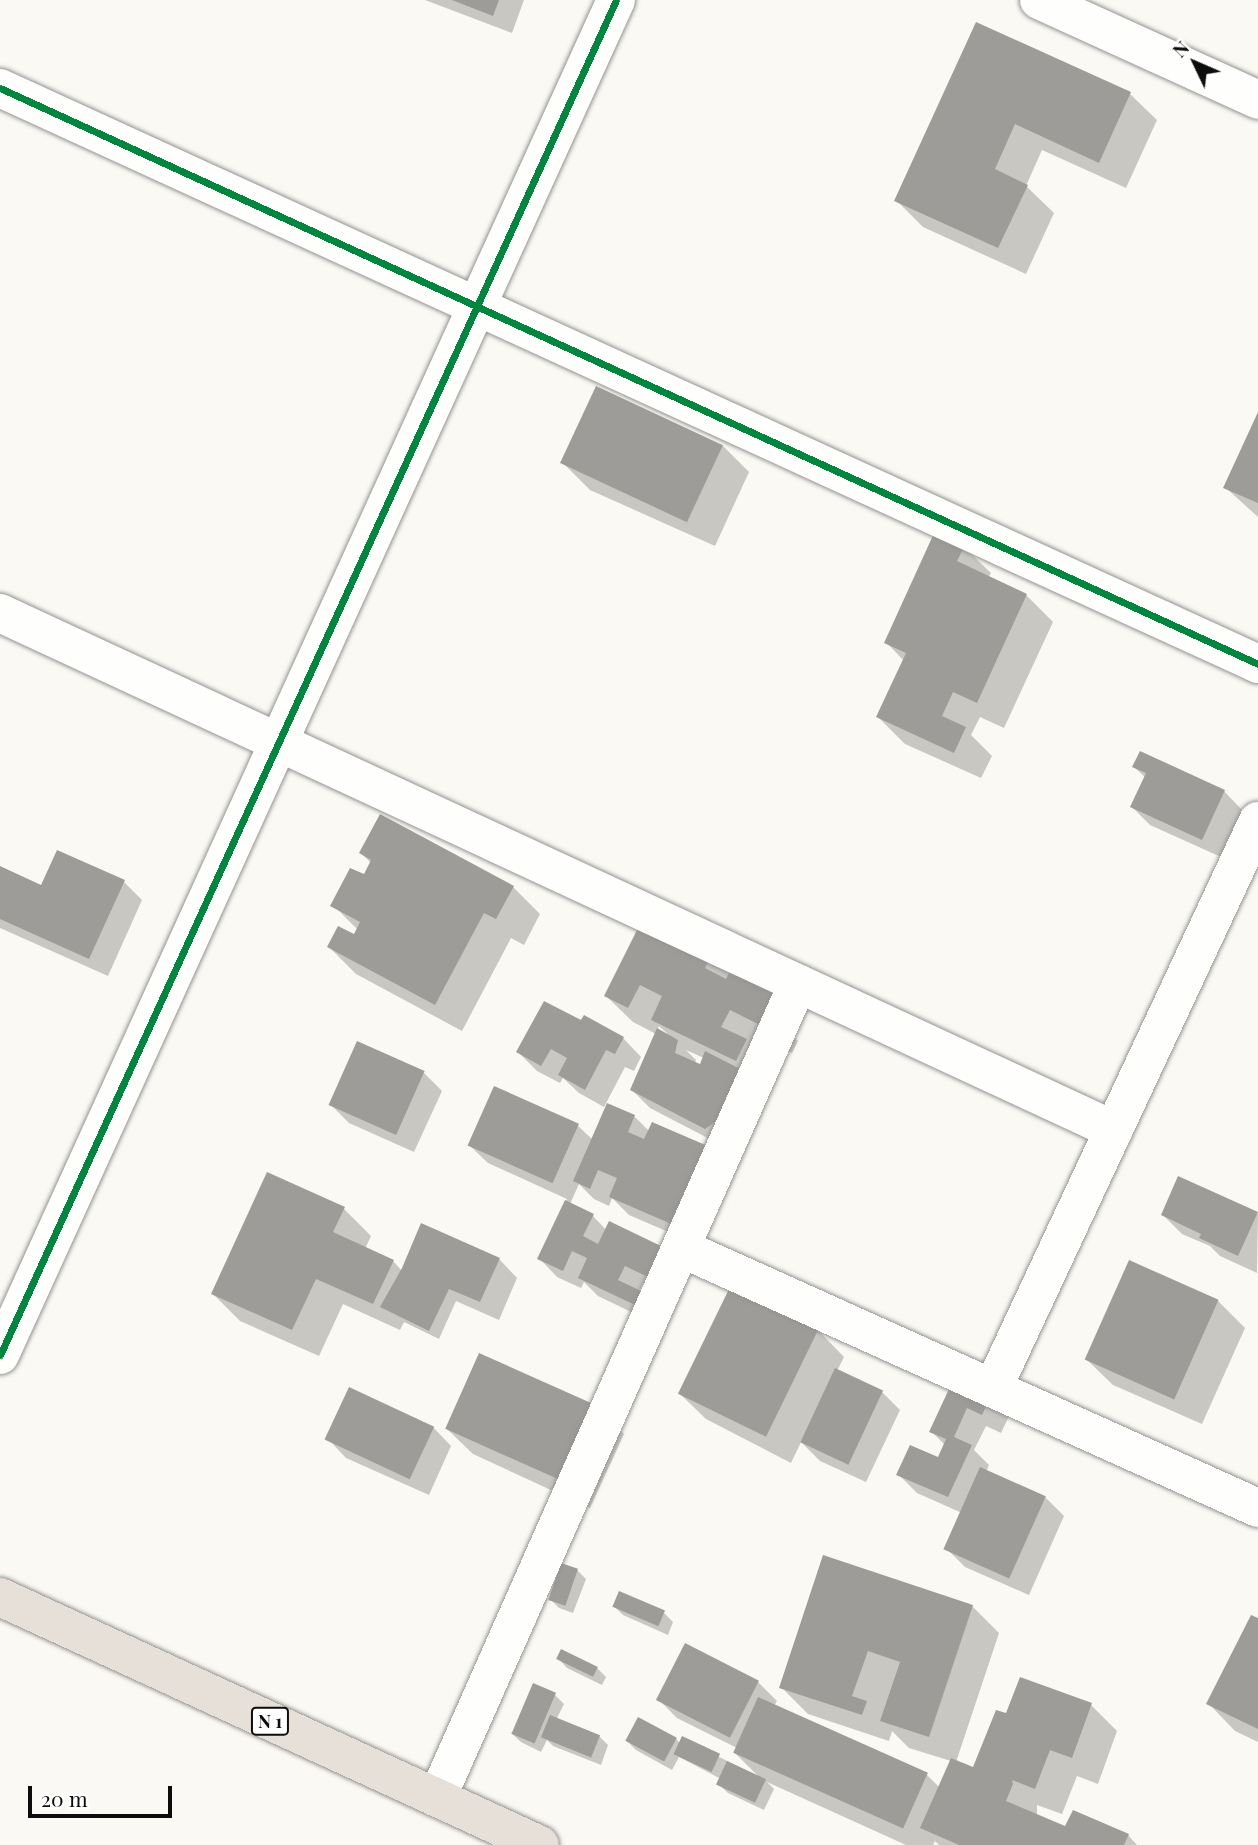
<!DOCTYPE html>
<html>
<head>
<meta charset="utf-8">
<style>
  body { margin:0 }
  #map { position:relative; width:1258px; height:1845px; overflow:hidden; background:#faf9f3; font-family:"Playfair Display",serif }
  div>[style] { position:absolute }
  .shadow>* { inset:0; background:#0003 }
  .building>* { inset:0; background:#9e9c98; transform-origin:0 0 }
  .roads { filter:drop-shadow(0 0 2px #949391) drop-shadow(0 0 2px #949391) }
  .minor>* { height:38px; margin:-19px; padding:0 19px; transform-origin:19px; border-radius:19px; background:#fefefd }
  .highway>* { height:38px; margin:-19px; padding:0 19px; transform-origin:19px; border-radius:19px; background:#e6e0d8 }
  .cycleway>* { height:7px; margin:-3.5px; padding:0 3.5px; transform-origin:3.5px; border-radius:3.5px; background:#00873e }
  span { translate:-50% -50%; white-space:nowrap; text-align:center; line-height:1.15; -webkit-text-stroke:7px #fff; paint-order:stroke }
  .shield-label span { padding:2px 5px; background:#fff; border:2px solid; border-radius:5px; -webkit-text-stroke-width:0 }
  .shield-label { font-size:18px; color:#0d0d0d; font-weight:700 }
  .north { position:absolute; left:1160px; top:28px; width:70px; height:70px; -webkit-text-stroke:5px #fff; paint-order:stroke; rotate:314deg; font-size:19px; font-weight:700; line-height:28px; text-align:center; color:#0d0d0d }
  .north::after { content:''; display:block; margin:auto; width:24px; height:32px; background:#0d0d0d; clip-path:polygon(50% 0,100% 100%,50% 72%,0 100%) }
  .scale { position:absolute; left:28px; top:1786px; width:144px; height:32px; box-sizing:border-box; border:4px solid #0d0d0d; border-top:0; padding-left:9px; font-size:21px; line-height:24px; white-space:nowrap; color:#0d0d0d; -webkit-text-stroke:5px #fff; paint-order:stroke }
</style>
</head>
<body>
<div id="map">
  <div class="shadow">
    <div style="clip-path:polygon(425px 0,524px 0,512px 33px)"></div>
    <div style="clip-path:polygon(977px 24px,1130px 94px,1157px 120px,1126px 188px,1042px 150px,1026px 186px,1054px 213px,1026px 274px,923px 227px,896px 200px)"></div>
    <div style="clip-path:polygon(1258px 417px,1258px 517px,1226px 488px)"></div>
    <div style="clip-path:polygon(722px 445px,749px 472px,715px 546px,590px 490px,563px 463px)"></div>
    <div style="clip-path:polygon(964px 547px,991px 573px,988px 578px,1026px 595px,1053px 622px,1004px 728px,980px 717px,971px 735px,992px 756px,981px 778px,905px 744px,878px 717px,904px 661px,886px 642px)"></div>
    <div style="clip-path:polygon(1134px 767px,1224px 791px,1242px 810px,1221px 857px,1150px 825px,1132px 807px,1146px 778px)"></div>
    <div style="clip-path:polygon(361px 853px,513px 887px,540px 914px,524px 945px,511px 938px,462px 1031px,356px 974px,329px 947px,354px 937px,358px 930px,333px 905px,365px 877px,371px 863px)"></div>
    <div style="clip-path:polygon(0 868px,42px 887px,124px 882px,142px 900px,108px 976px,0 928px)"></div>
    <div style="clip-path:polygon(evenodd,711px 955px,798px 1041px,792px 1053px,757px 1035px,725px 1147px,650px 1108px,632px 1090px,656px 1034px,633px 1022px,606px 996px,711px 955px,659px 1026px,669px 1035px,657px 1030px,659px 1026px,711px 955px,686px 1050px,704px 1058px,700px 1066px,695px 1064px,696px 1060px,686px 1050px)"></div>
    <div style="clip-path:polygon(582px 1023px,623px 1038px,641px 1057px,634px 1071px,625px 1067px,604px 1107px,579px 1093px,563px 1078px,560px 1083px,537px 1071px,518px 1052px)"></div>
    <div style="clip-path:polygon(424px 1073px,442px 1091px,414px 1152px,349px 1123px,330px 1104px)"></div>
    <div style="clip-path:polygon(634px 1116px,650px 1132px,694px 1243px,629px 1215px,612px 1198px,609px 1206px,594px 1199px,579px 1184px,570px 1204px,592px 1215px,667px 1294px,643px 1283px,639px 1291px,654px 1323px,598px 1296px,584px 1282px,581px 1288px,557px 1277px,539px 1258px,567px 1199px,488px 1163px,469px 1145px,578px 1126px,593px 1140px)"></div>
    <div style="clip-path:polygon(268px 1174px,344px 1209px,371px 1236px,365px 1249px,393px 1261px,402px 1271px,499px 1259px,517px 1278px,499px 1320px,456px 1301px,439px 1339px,404px 1322px,400px 1330px,343px 1304px,319px 1356px,240px 1321px,213px 1294px)"></div>
    <div style="clip-path:polygon(1258px 1214px,1257px 1273px,1220px 1256px,1210px 1246px,1182px 1234px,1163px 1215px)"></div>
    <div style="clip-path:polygon(1218px 1301px,1245px 1328px,1202px 1424px,1113px 1385px,1086px 1359px)"></div>
    <div style="clip-path:polygon(818px 1330px,844px 1357px,837px 1371px,882px 1392px,900px 1410px,866px 1482px,820px 1461px,801px 1442px,791px 1463px,706px 1419px,679px 1393px)"></div>
    <div style="clip-path:polygon(950px 1391px,1010px 1414px,1001px 1433px,986px 1426px,974px 1450px,989px 1465px,986px 1472px,1045px 1497px,1064px 1516px,1029px 1595px,965px 1567px,946px 1548px,962px 1513px,917px 1493px,898px 1474px,939px 1459px,945px 1445px,932px 1432px)"></div>
    <div style="clip-path:polygon(597px 1408px,624px 1434px,590px 1508px,473px 1454px,446px 1428px)"></div>
    <div style="clip-path:polygon(433px 1427px,451px 1446px,429px 1495px,346px 1458px,328px 1439px)"></div>
    <div style="clip-path:polygon(577px 1570px,586px 1579px,573px 1613px,559px 1608px,550px 1599px)"></div>
    <div style="clip-path:polygon(614px 1606px,664px 1613px,673px 1622px,668px 1635px,623px 1615px)"></div>
    <div style="clip-path:polygon(972px 1606px,999px 1633px,956px 1762px,974px 1770px,1007px 1716px,1091px 1705px,1117px 1731px,1098px 1784px,1077px 1776px,1062px 1814px,1037px 1805px,1037px 1816px,1066px 1829px,1128px 1835px,1137px 1845px,939px 1845px,935px 1841px,933px 1845px,906px 1845px,767px 1782px,774px 1789px,764px 1810px,728px 1793px,718px 1784px,721px 1779px,679px 1757px,672px 1770px,636px 1750px,627px 1741px,676px 1739px,680px 1743px,682px 1738px,759px 1777px,735px 1753px,737px 1748px,677px 1718px,659px 1700px,758px 1682px,777px 1701px,774px 1706px,927px 1775px,940px 1788px,951px 1761px,909px 1748px,892px 1731px,889px 1741px,808px 1714px,781px 1687px)"></div>
    <div style="clip-path:polygon(1258px 1620px,1258px 1742px,1235px 1731px,1209px 1704px)"></div>
    <div style="clip-path:polygon(558px 1658px,597px 1668px,606px 1677px,602px 1685px,567px 1668px)"></div>
    <div style="clip-path:polygon(555px 1695px,564px 1704px,556px 1720px,599px 1736px,608px 1745px,601px 1765px,553px 1746px,547px 1740px,541px 1752px,521px 1742px,511px 1733px)"></div>
  </div>
  <div class="building">
    <div style="clip-path:polygon(452px 0,499px 0,493px 16px)"></div>
    <div style="clip-path:polygon(976px 22px,1131px 92px,1099px 163px,1015px 124px,995px 169px,1028px 185px,998px 248px,894px 201px)"></div>
    <div style="left:596px;top:386px;width:140px;height:85px;rotate:25deg"></div>
    <div style="clip-path:polygon(1258px 412px,1258px 503px,1223px 488px)"></div>
    <div style="clip-path:polygon(935px 531px,965px 545px,957px 561px,1027px 594px,977px 703px,953px 692px,942px 716px,966px 727px,954px 753px,876px 717px,906px 653px,884px 643px)"></div>
    <div style="clip-path:polygon(1140px 751px,1225px 790px,1202px 840px,1130px 807px,1146px 773px,1132px 767px)"></div>
    <div style="clip-path:polygon(380px 814px,514px 886px,496px 919px,484px 913px,435px 1005px,327px 947px,338px 926px,354px 934px,360px 922px,330px 906px,350px 868px,364px 874px,371px 860px,359px 853px)"></div>
    <div style="clip-path:polygon(57px 850px,125px 880px,89px 959px,0 919px,0 866px,41px 885px)"></div>
    <div style="clip-path:polygon(642px 920px,712px 954px,705px 968px,726px 979px,733px 965px,778px 986px,764px 1027px,730px 1010px,721px 1027px,747px 1039px,736px 1061px,651px 1020px,662px 996px,640px 985px,628px 1008px,604px 996px)"></div>
    <div style="clip-path:polygon(544px 1001px,581px 1020px,584px 1015px,624px 1037px,615px 1054px,606px 1050px,585px 1090px,558px 1075px,567px 1058px,551px 1049px,541px 1066px,516px 1052px)"></div>
    <div style="clip-path:polygon(657px 1028px,678px 1040px,675px 1053px,700px 1064px,705px 1051px,744px 1071px,721px 1118px,705px 1129px,630px 1090px)"></div>
    <div style="left:357px;top:1041px;width:74px;height:70px;rotate:24deg"></div>
    <div style="left:494px;top:1086px;width:93px;height:65px;rotate:24deg"></div>
    <div style="clip-path:polygon(607px 1103px,635px 1115px,628px 1132px,644px 1139px,652px 1122px,710px 1147px,676px 1226px,609px 1197px,617px 1178px,598px 1170px,590px 1189px,573px 1181px)"></div>
    <div style="clip-path:polygon(267px 1172px,345px 1207px,333px 1232px,394px 1260px,373px 1304px,316px 1279px,292px 1330px,211px 1294px)"></div>
    <div style="clip-path:polygon(1178px 1176px,1258px 1212px,1238px 1256px,1199px 1238px,1201px 1234px,1161px 1215px)"></div>
    <div style="clip-path:polygon(565px 1200px,594px 1214px,583px 1236px,598px 1244px,609px 1221px,663px 1247px,648px 1277px,625px 1266px,618px 1280px,641px 1291px,635px 1305px,578px 1278px,587px 1258px,572px 1251px,563px 1271px,537px 1259px)"></div>
    <div style="clip-path:polygon(421px 1223px,500px 1258px,480px 1302px,449px 1289px,429px 1331px,380px 1307px,402px 1268px)"></div>
    <div style="left:1129px;top:1260px;width:98px;height:109px;rotate:24deg"></div>
    <div style="left:731px;top:1285px;width:98px;height:121px;rotate:26deg"></div>
    <div style="left:479px;top:1353px;width:130px;height:83px;rotate:24deg"></div>
    <div style="left:835px;top:1368px;width:53px;height:82px;rotate:25deg"></div>
    <div style="left:349px;top:1387px;width:94px;height:58px;rotate:25deg"></div>
    <div style="clip-path:polygon(949px 1389px,992px 1394px,982px 1415px,967px 1408px,954px 1437px,972px 1445px,948px 1497px,896px 1475px,910px 1445px,938px 1457px,946px 1439px,929px 1432px)"></div>
    <div style="left:980px;top:1467px;width:72px;height:90px;rotate:24deg"></div>
    <div style="clip-path:polygon(823px 1555px,973px 1605px,929px 1737px,880px 1721px,900px 1662px,868px 1651px,852px 1696px,867px 1701px,862px 1715px,779px 1688px)"></div>
    <div style="left:561px;top:1563px;width:18px;height:39px;rotate:19deg"></div>
    <div style="left:619px;top:1591px;width:50px;height:17px;rotate:23deg"></div>
    <div style="clip-path:polygon(1251px 1615px,1258px 1618px,1258px 1729px,1206px 1704px)"></div>
    <div style="left:685px;top:1643px;width:83px;height:64px;rotate:27deg"></div>
    <div style="left:561px;top:1649px;width:41px;height:11px;rotate:26deg"></div>
    <div style="clip-path:polygon(1020px 1677px,1092px 1703px,1072px 1758px,1050px 1750px,1035px 1789px,1012px 1780px,1013px 1784px,1006px 1801px,1065px 1826px,1073px 1810px,1129px 1834px,1124px 1845px,959px 1845px,920px 1828px,951px 1758px,973px 1767px,996px 1710px,1006px 1713px)"></div>
    <div style="left:533px;top:1683px;width:25px;height:55px;rotate:23deg"></div>
    <div style="left:758px;top:1697px;width:186px;height:61px;rotate:24deg"></div>
    <div style="left:550px;top:1715px;width:54px;height:24px;rotate:22deg"></div>
    <div style="left:638px;top:1717px;width:44px;height:27px;rotate:28deg"></div>
    <div style="left:682px;top:1736px;width:42px;height:20px;rotate:25deg"></div>
    <div style="left:727px;top:1761px;width:43px;height:26px;rotate:25deg"></div>
  </div>
  <div class="roads">
    <div class="minor">
      <div style="left:1039px;top:0;width:241px;rotate:24.5deg"></div>
      <div style="left:0;top:88px;width:1384px;rotate:24.6deg"></div>
      <div style="left:0;top:613px;width:1228px;rotate:24.9deg"></div>
      <div style="left:681px;top:1248px;width:633px;rotate:24.26deg"></div>
      <div style="left:0;top:1355px;width:1488px;rotate:-65.55deg"></div>
      <div style="left:993px;top:1388px;width:626px;rotate:-64.95deg"></div>
      <div style="left:437px;top:1798px;width:891px;rotate:-66.11deg"></div>
    </div>
    <div class="highway">
      <div style="left:0;top:1597px;width:594px;rotate:24.67deg"></div>
    </div>
  </div>
  <div class="cycleway">
    <div style="left:0;top:88px;width:1384px;rotate:24.6deg"></div>
    <div style="left:0;top:1355px;width:1488px;rotate:-65.55deg"></div>
  </div>
  <div class="shield-label">
    <span style="left:270px;top:1721px">N 1</span>
  </div>
  <div class="north">N</div>
  <div class="scale">20 m</div>
</div>
</body>
</html>
